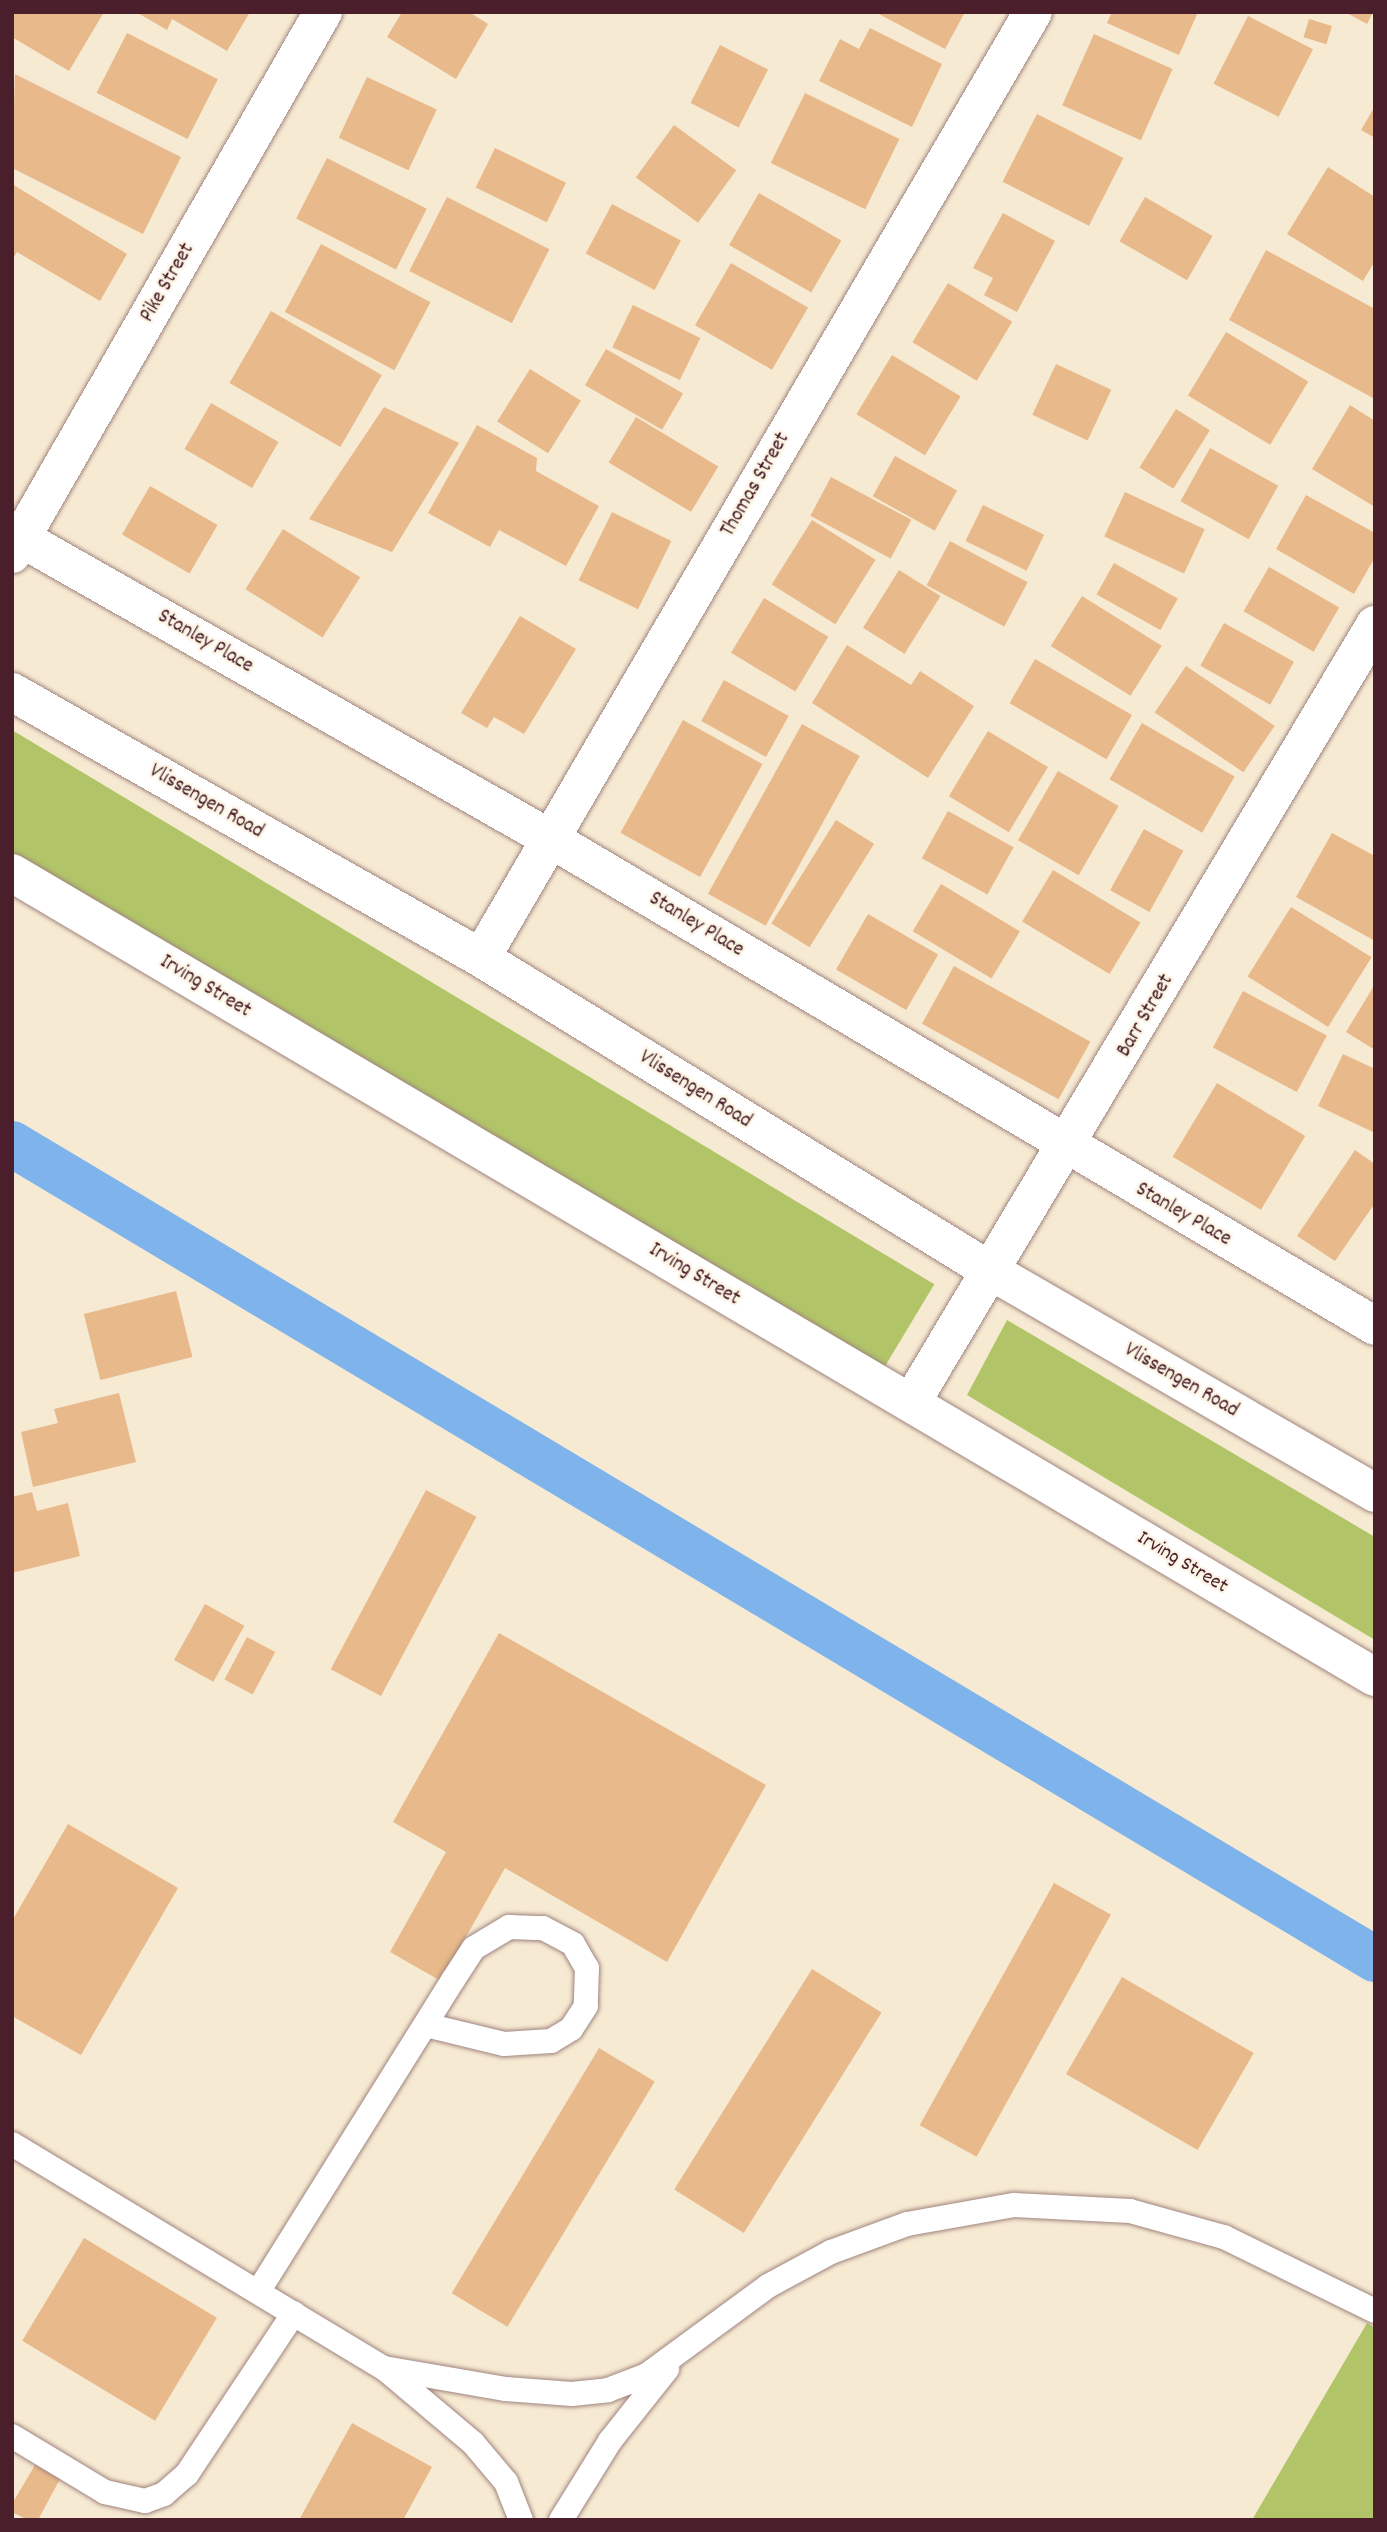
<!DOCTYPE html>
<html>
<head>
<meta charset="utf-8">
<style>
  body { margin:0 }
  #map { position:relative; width:1387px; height:2532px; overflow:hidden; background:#f7ead3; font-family:Dekko,sans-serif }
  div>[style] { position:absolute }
  .green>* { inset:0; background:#b1c568; transform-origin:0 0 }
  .canal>* { height:46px; margin:-23px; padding:0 23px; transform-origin:23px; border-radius:23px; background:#7eb3ec }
  .building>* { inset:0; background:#e8b98a; transform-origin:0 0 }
  .roads { filter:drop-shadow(0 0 2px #a0847f) drop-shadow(0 0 2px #a0847f) }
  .service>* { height:24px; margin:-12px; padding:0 12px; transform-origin:12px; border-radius:12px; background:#fff }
  .minor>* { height:38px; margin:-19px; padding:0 19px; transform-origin:19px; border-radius:19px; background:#fff }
  .primary>* { height:38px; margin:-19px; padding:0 19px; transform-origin:19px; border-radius:19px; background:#fff }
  span { translate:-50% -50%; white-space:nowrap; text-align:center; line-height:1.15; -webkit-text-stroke:5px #fcf5e5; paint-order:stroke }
  .street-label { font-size:21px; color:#4a1f2b }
  .frame { position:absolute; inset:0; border:14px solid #4a1f2b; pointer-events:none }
</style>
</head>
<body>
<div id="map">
  <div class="green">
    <div style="left:12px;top:730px;width:1076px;height:108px;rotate:31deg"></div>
    <div style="clip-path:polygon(1007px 1320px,1375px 1537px,1375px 1640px,967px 1395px)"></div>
    <div style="clip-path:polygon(1367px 2323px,1375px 2328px,1375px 2520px,1252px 2520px)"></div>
  </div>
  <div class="canal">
    <div style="left:12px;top:1144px;width:1588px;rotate:30.88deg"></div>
  </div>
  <div class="building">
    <div style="clip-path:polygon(12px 12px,104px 12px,69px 71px,12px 37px)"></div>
    <div style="clip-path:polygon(136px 12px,250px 12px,227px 51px,172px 19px,167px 30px)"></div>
    <div style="clip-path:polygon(402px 12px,469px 12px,488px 24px,456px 79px,387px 37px)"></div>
    <div style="clip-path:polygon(875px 12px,965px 12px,945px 49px)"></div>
    <div style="clip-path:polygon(1112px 12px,1198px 12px,1179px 55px,1107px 23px)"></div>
    <div style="clip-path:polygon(1345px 12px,1373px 12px,1367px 24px)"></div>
    <div style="left:1248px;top:16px;width:73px;height:76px;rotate:27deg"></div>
    <div style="left:1309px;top:19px;width:24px;height:19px;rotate:17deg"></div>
    <div style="clip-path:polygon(870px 28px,942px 64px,912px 127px,819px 81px,840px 39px,859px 49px)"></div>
    <div style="left:127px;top:33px;width:102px;height:67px;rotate:27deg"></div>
    <div style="left:1094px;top:34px;width:86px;height:78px;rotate:24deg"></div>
    <div style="left:720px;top:45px;width:54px;height:65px;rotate:27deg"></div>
    <div style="clip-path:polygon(15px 74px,181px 157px,143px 234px,12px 168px)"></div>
    <div style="left:367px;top:77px;width:77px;height:67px;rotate:25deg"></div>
    <div style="left:805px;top:93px;width:105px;height:78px;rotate:26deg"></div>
    <div style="clip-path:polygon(1375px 106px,1375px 138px,1361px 130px)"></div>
    <div style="left:1037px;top:114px;width:97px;height:76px;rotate:27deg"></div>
    <div style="left:674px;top:125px;width:77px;height:65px;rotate:36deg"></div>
    <div style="left:495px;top:148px;width:79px;height:44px;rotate:26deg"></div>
    <div style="left:327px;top:158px;width:112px;height:68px;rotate:27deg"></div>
    <div style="clip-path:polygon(1328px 167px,1375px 197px,1375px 261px,1363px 281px,1287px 234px)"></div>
    <div style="clip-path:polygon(12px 184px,127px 254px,100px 301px,17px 252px,12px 260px)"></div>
    <div style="left:759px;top:193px;width:95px;height:60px;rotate:30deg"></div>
    <div style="left:447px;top:197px;width:115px;height:83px;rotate:27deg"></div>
    <div style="left:1145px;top:197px;width:78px;height:51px;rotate:30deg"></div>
    <div style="left:612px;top:204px;width:78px;height:56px;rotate:28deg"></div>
    <div style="clip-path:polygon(1003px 213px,1055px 241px,1017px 312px,984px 295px,993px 278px,973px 268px)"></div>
    <div style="left:321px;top:244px;width:124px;height:77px;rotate:28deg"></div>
    <div style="clip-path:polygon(1266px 250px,1375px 309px,1375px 399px,1229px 320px)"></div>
    <div style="left:731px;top:263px;width:89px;height:72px;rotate:30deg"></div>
    <div style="left:948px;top:283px;width:75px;height:69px;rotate:31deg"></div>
    <div style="left:633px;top:305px;width:75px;height:47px;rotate:26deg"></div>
    <div style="left:271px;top:311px;width:128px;height:83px;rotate:30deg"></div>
    <div style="left:1226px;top:332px;width:96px;height:74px;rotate:31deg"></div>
    <div style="left:606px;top:349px;width:89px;height:42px;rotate:30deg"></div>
    <div style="left:892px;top:355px;width:80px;height:69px;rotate:31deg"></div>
    <div style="left:1056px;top:364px;width:61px;height:56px;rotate:25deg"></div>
    <div style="left:530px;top:369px;width:60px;height:62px;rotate:32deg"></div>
    <div style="left:211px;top:403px;width:78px;height:53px;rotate:30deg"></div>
    <div style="clip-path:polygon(1350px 405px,1375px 421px,1375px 507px,1312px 469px)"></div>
    <div style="clip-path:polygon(384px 407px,459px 443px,392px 552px,309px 519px)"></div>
    <div style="left:1176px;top:409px;width:40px;height:69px;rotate:32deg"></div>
    <div style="left:636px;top:417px;width:96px;height:53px;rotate:31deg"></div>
    <div style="clip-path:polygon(477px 425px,537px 458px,536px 471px,599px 506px,566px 566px,499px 530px,490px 547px,428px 513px)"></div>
    <div style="left:1210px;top:448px;width:78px;height:61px;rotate:29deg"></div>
    <div style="left:895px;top:456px;width:71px;height:46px;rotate:29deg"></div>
    <div style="left:831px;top:477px;width:91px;height:44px;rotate:28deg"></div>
    <div style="left:150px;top:486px;width:78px;height:56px;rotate:30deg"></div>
    <div style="left:1125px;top:492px;width:88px;height:49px;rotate:25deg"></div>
    <div style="clip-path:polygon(1306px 495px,1375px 533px,1375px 557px,1354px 594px,1276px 549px)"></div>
    <div style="left:983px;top:505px;width:68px;height:40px;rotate:26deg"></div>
    <div style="left:612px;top:512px;width:66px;height:76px;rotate:26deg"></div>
    <div style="left:812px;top:520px;width:75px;height:76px;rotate:32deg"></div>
    <div style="left:283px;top:529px;width:91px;height:71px;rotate:32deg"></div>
    <div style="left:950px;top:541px;width:88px;height:50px;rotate:28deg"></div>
    <div style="left:1114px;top:563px;width:73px;height:36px;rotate:29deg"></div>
    <div style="left:1269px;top:567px;width:81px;height:51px;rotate:30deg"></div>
    <div style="left:899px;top:570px;width:49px;height:68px;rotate:32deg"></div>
    <div style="left:1082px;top:596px;width:94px;height:59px;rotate:32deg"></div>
    <div style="left:764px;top:598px;width:75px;height:64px;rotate:31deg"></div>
    <div style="clip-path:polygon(520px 616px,576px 649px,524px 734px,494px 717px,487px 728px,461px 713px)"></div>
    <div style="left:1224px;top:623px;width:80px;height:49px;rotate:29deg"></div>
    <div style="clip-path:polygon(847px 645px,911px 685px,920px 671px,974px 706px,928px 778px,812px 703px)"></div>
    <div style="left:1035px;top:659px;width:112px;height:51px;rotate:30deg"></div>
    <div style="left:1186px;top:666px;width:107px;height:56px;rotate:34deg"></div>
    <div style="left:724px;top:680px;width:74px;height:47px;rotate:29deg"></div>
    <div style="left:683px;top:720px;width:91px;height:129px;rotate:29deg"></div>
    <div style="left:1142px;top:723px;width:107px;height:65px;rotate:30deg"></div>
    <div style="left:802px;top:724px;width:66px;height:194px;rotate:29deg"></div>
    <div style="left:988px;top:731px;width:70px;height:76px;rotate:31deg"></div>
    <div style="left:1058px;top:771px;width:70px;height:80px;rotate:30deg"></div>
    <div style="left:948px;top:811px;width:75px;height:54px;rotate:29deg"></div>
    <div style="left:836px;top:820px;width:45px;height:122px;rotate:32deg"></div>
    <div style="left:1144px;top:829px;width:45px;height:70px;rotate:29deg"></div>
    <div style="clip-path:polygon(1332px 833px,1375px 856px,1375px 941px,1296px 897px)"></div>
    <div style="left:1053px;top:870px;width:102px;height:60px;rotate:31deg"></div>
    <div style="left:941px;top:884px;width:92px;height:55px;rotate:31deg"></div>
    <div style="left:1291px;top:907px;width:95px;height:82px;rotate:32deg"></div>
    <div style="left:868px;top:914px;width:81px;height:64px;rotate:30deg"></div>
    <div style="left:954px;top:966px;width:156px;height:66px;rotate:29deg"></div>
    <div style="clip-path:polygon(1375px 984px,1375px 1050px,1346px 1032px)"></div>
    <div style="left:1243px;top:991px;width:95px;height:64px;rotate:28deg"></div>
    <div style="clip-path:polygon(1343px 1054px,1375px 1069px,1375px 1133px,1318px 1106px)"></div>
    <div style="left:1217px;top:1083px;width:103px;height:86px;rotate:31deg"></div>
    <div style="clip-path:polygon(1355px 1150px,1375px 1164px,1375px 1203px,1335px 1261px,1297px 1236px)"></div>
    <div style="left:176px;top:1291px;width:68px;height:95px;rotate:76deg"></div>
    <div style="clip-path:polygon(119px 1393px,136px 1462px,33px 1487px,21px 1432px,58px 1423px,54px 1409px)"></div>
    <div style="left:426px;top:1490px;width:57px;height:203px;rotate:28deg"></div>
    <div style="clip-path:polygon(32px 1492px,37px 1511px,68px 1503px,80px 1556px,12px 1573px,12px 1497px)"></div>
    <div style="left:205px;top:1604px;width:45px;height:64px;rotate:29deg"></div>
    <div style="clip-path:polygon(499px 1633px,766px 1785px,667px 1962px,505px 1868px,441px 1981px,390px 1952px,446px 1852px,393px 1822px)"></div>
    <div style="left:247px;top:1637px;width:32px;height:48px;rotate:28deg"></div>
    <div style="clip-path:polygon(68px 1824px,178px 1888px,81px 2055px,12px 2016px,12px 1921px)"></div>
    <div style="left:1054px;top:1883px;width:65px;height:277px;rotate:29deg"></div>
    <div style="left:812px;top:1969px;width:82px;height:260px;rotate:32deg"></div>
    <div style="left:1122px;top:1977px;width:152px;height:112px;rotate:30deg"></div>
    <div style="left:599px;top:2048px;width:65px;height:286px;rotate:31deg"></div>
    <div style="left:84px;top:2238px;width:155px;height:120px;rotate:31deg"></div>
    <div style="clip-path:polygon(352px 2423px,432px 2467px,403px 2520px,299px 2520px)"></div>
    <div style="clip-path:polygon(35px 2465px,60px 2479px,38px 2520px,28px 2520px,12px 2512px,12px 2504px)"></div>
  </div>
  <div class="roads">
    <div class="service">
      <div style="left:12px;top:2144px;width:434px;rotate:31.1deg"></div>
      <div style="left:384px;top:2368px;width:116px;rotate:40.1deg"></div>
      <div style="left:473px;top:2443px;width:51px;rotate:49.8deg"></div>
      <div style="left:506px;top:2482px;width:41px;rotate:68.5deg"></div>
      <div style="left:258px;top:2292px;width:368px;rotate:-58deg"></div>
      <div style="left:453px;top:1980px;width:38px;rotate:-57deg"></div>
      <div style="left:474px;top:1948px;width:41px;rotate:-31deg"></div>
      <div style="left:509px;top:1927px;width:34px;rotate:2deg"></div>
      <div style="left:543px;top:1928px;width:34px;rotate:28deg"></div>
      <div style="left:573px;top:1944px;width:28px;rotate:60deg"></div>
      <div style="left:587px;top:1968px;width:38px;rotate:92deg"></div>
      <div style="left:586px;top:2006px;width:27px;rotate:123deg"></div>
      <div style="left:571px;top:2029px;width:23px;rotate:149deg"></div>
      <div style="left:551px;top:2041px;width:47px;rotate:176.3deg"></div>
      <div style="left:504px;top:2044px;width:80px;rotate:-166.3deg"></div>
      <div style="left:384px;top:2368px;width:124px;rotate:9.8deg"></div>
      <div style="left:506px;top:2389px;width:66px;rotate:4.3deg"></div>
      <div style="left:572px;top:2394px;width:36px;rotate:-6deg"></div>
      <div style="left:608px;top:2390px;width:42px;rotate:-21deg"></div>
      <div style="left:647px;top:2375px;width:150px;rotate:-36.3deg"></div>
      <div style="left:768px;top:2286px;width:72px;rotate:-28.4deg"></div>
      <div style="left:831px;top:2252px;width:81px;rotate:-20.2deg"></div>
      <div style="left:907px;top:2224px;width:109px;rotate:-10.1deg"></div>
      <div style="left:1014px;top:2205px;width:116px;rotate:3deg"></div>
      <div style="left:1130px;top:2211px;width:98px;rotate:15.5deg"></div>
      <div style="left:1224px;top:2237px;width:168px;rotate:26.1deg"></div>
      <div style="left:12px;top:2436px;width:109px;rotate:31.1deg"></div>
      <div style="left:105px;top:2492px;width:41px;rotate:12.7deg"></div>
      <div style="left:145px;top:2501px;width:20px;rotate:-20deg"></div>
      <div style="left:164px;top:2494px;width:30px;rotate:-41deg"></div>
      <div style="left:187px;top:2474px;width:193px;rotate:-56.4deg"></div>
      <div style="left:561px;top:2520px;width:93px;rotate:-58.2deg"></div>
      <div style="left:610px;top:2441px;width:92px;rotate:-51.6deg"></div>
    </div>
    <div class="minor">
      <div style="left:12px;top:533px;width:618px;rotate:29.6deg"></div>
      <div style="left:549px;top:838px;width:959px;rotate:30.57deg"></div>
      <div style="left:12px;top:554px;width:625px;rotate:-60.15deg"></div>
      <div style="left:481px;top:958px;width:1095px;rotate:-59.74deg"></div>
      <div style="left:911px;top:1403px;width:906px;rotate:-59.19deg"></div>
    </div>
    <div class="primary">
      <div style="left:12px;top:692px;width:539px;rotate:29.56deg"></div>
      <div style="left:481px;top:958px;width:596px;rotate:31.56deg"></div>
      <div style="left:989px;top:1270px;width:446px;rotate:30deg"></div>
      <div style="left:12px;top:873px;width:1582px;rotate:30.54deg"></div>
    </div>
  </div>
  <div class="street-label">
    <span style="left:168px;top:283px;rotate:-60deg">Pike Street</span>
    <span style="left:756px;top:485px;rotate:-60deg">Thomas Street</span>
    <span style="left:205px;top:642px;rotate:30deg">Stanley Place</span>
    <span style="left:206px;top:802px;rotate:30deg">Vlissengen Road</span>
    <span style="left:696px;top:925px;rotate:31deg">Stanley Place</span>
    <span style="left:205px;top:987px;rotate:31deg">Irving Street</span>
    <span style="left:1146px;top:1016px;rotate:-60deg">Barr Street</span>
    <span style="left:695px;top:1090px;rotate:32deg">Vlissengen Road</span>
    <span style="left:1183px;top:1215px;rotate:30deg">Stanley Place</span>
    <span style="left:694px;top:1275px;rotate:31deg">Irving Street</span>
    <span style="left:1181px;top:1381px;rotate:30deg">Vlissengen Road</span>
    <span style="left:1182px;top:1563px;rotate:31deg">Irving Street</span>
  </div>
  <div class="frame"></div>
</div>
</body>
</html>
